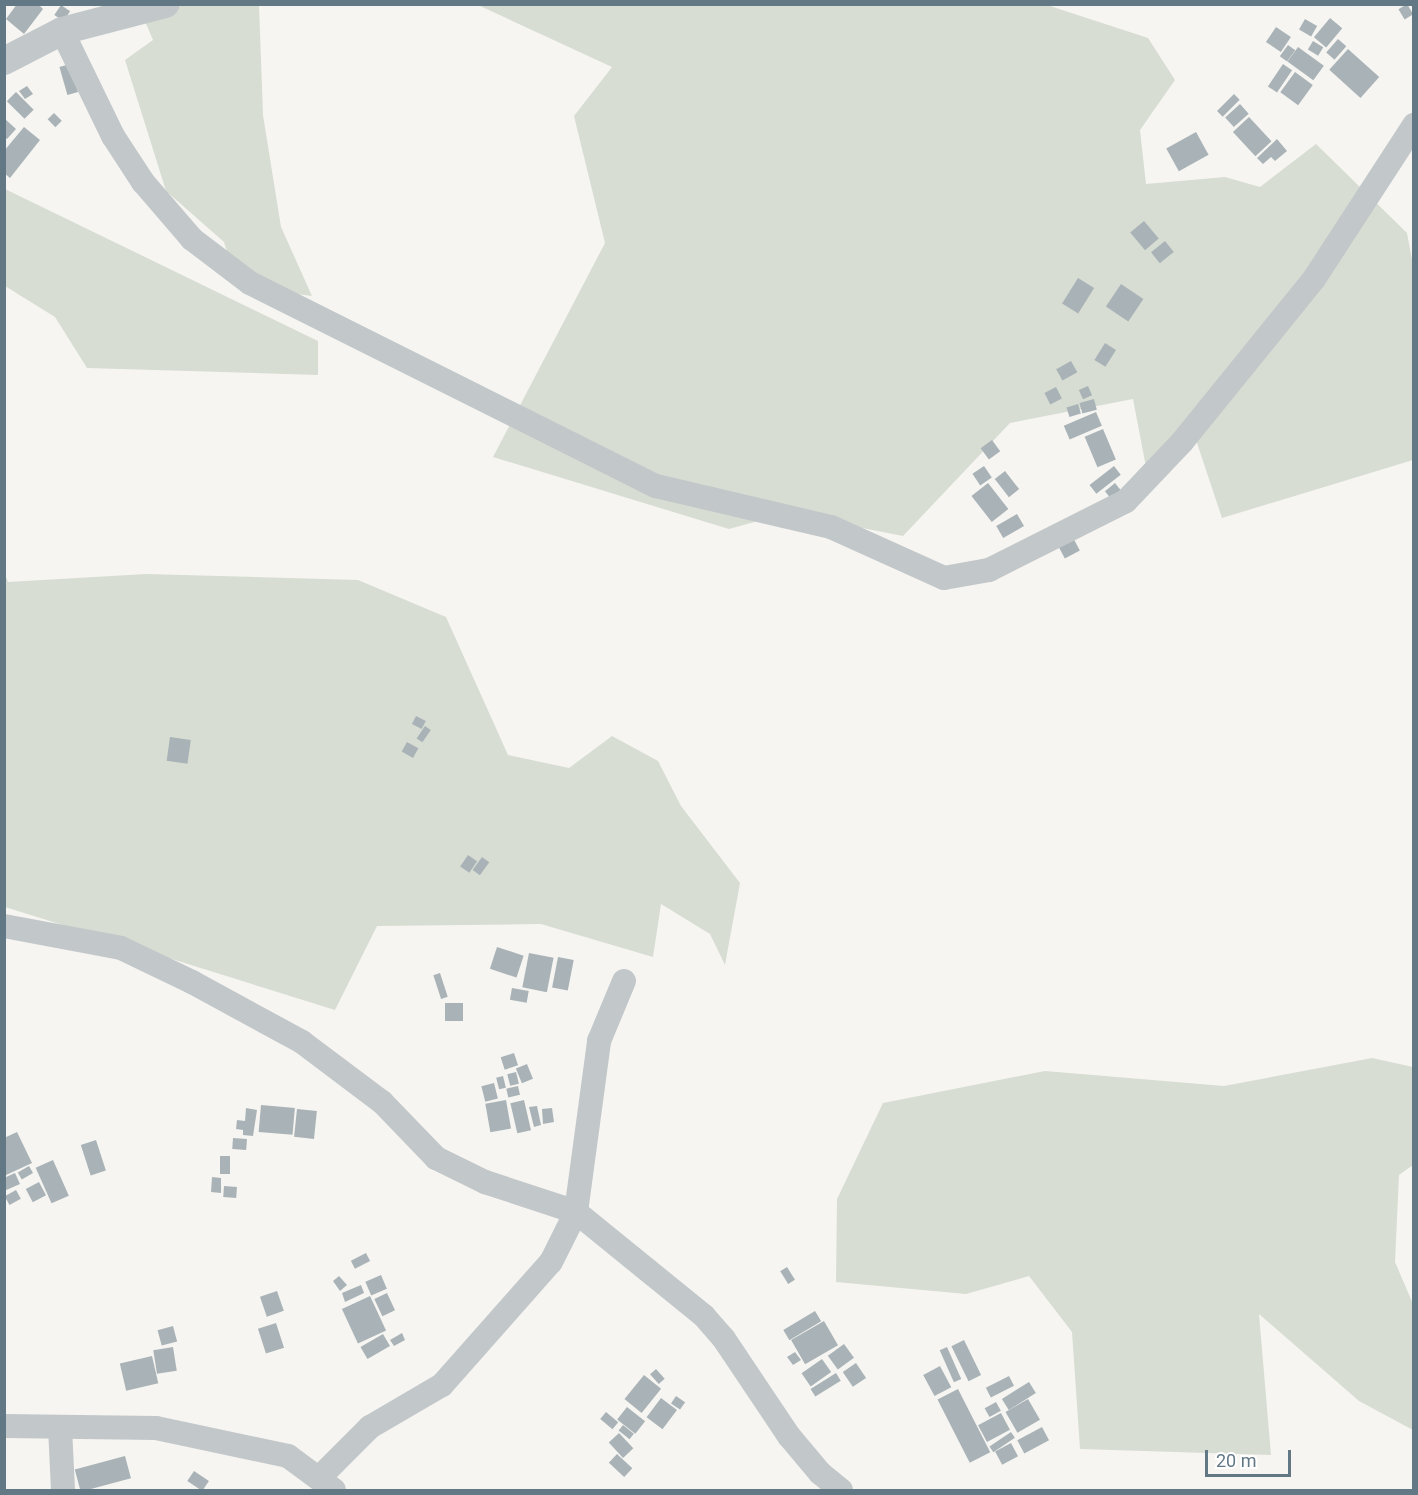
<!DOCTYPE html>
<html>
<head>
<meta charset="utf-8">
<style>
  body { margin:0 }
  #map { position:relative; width:1418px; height:1495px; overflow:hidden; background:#f6f5f1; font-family:Roboto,sans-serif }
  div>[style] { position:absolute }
  .green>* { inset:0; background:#d7ddd2 }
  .building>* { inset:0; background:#a9b3b7; transform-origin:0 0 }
  .minor>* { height:24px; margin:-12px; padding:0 12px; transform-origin:12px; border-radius:12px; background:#c2c7ca }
  .tertiary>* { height:28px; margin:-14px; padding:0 14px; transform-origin:14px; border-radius:14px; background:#c2c7ca }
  span { translate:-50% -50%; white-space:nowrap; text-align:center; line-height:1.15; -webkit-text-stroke:6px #fff; paint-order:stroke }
  .frame { position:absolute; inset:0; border:6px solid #627885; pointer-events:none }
  .scale { position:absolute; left:1205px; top:1450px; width:86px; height:27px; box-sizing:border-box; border:3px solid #627885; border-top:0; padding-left:8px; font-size:18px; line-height:21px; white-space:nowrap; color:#627885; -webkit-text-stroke:4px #fff; paint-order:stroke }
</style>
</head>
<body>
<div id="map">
  <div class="green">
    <div style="clip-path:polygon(1044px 4px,1148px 38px,1175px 80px,1140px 130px,1146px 184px,1225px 177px,1260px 187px,1316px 144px,1407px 233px,1414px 270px,1413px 460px,1222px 518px,1196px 440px,1146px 467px,1133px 399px,1010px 423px,903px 536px,786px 513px,729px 529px,493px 457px,605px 243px,574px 116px,612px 67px,478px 5px)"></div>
    <div style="clip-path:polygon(138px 5px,259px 5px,263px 115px,281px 227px,312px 296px,238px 286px,224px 242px,166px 191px,125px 60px,153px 40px)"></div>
    <div style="clip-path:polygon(5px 189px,318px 341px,318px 375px,87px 368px,55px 317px,5px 286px)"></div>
    <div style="clip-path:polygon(4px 571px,8px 582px,146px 574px,358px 580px,446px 617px,508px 755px,569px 768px,612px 736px,658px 761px,681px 806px,740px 883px,725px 965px,710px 934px,661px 904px,653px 957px,541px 924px,377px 926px,335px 1010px,5px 907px)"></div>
    <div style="clip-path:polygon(1372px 1058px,1413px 1067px,1413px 1165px,1399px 1175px,1395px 1262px,1413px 1304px,1413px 1430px,1359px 1401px,1259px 1314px,1271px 1455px,1080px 1449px,1072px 1332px,1029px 1276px,966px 1294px,836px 1282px,837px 1199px,883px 1103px,1045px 1071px,1224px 1086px)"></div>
  </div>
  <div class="building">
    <div style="clip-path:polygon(17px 4px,38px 4px,43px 9px,24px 34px,6px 19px)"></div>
    <div style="left:1407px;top:4px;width:12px;height:10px;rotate:59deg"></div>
    <div style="left:61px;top:5px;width:11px;height:12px;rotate:34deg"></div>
    <div style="left:1330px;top:18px;width:16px;height:25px;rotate:40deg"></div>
    <div style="left:1305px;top:19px;width:14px;height:12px;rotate:30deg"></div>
    <div style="left:1276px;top:27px;width:18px;height:18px;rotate:34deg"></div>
    <div style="left:1338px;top:39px;width:11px;height:18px;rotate:41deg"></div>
    <div style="left:1313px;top:41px;width:12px;height:10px;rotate:31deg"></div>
    <div style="left:1288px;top:45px;width:9px;height:14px;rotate:36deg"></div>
    <div style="left:1298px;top:47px;width:32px;height:18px;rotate:36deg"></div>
    <div style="left:1348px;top:49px;width:42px;height:28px;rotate:42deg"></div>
    <div style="left:70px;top:64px;width:29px;height:11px;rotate:74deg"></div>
    <div style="left:1283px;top:64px;width:11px;height:27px;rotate:34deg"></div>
    <div style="left:1295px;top:72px;width:22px;height:25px;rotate:36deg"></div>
    <div style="clip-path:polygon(27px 86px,33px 94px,25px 99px,19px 91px)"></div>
    <div style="left:16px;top:92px;width:25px;height:13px;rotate:45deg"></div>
    <div style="left:1234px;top:94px;width:8px;height:24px;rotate:45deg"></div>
    <div style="left:1240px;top:104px;width:13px;height:20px;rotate:48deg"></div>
    <div style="left:54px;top:113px;width:11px;height:9px;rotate:45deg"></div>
    <div style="left:1249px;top:117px;width:33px;height:22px;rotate:47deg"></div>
    <div style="clip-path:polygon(4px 118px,16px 129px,7px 139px,4px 137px)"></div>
    <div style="clip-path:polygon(24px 127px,40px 140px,10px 178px,4px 173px,4px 151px)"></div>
    <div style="left:1196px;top:132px;width:26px;height:34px;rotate:61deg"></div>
    <div style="clip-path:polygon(1277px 139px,1287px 151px,1275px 161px,1271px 157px,1263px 164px,1257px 158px)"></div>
    <div style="left:1144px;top:221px;width:23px;height:18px;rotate:50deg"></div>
    <div style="left:1165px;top:241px;width:14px;height:18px;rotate:51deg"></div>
    <div style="left:1078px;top:278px;width:19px;height:30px;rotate:32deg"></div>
    <div style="left:1121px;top:284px;width:27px;height:27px;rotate:34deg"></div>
    <div style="left:1105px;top:343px;width:13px;height:20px;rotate:32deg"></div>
    <div style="left:1071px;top:361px;width:13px;height:17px;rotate:61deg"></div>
    <div style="left:1088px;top:386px;width:10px;height:10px;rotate:66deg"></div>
    <div style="left:1056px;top:387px;width:13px;height:13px;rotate:63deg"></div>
    <div style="left:1094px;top:399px;width:11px;height:15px;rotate:75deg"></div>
    <div style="left:1078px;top:404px;width:10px;height:12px;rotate:73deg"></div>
    <div style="left:1096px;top:412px;width:15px;height:35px;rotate:67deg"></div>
    <div style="left:1103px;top:429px;width:33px;height:20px;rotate:67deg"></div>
    <div style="left:992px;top:440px;width:14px;height:14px;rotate:54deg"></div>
    <div style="left:984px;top:466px;width:14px;height:14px;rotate:56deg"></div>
    <div style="left:1114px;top:466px;width:11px;height:31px;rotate:52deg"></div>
    <div style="left:1005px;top:471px;width:23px;height:13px;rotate:52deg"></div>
    <div style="left:988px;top:483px;width:33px;height:21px;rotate:52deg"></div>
    <div style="left:1115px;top:483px;width:14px;height:13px;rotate:51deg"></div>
    <div style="left:1017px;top:514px;width:14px;height:24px;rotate:60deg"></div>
    <div style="left:1070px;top:532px;width:21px;height:17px;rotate:62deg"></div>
    <div style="left:416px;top:716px;width:11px;height:9px;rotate:27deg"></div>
    <div style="left:425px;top:726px;width:7px;height:15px;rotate:34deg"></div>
    <div style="left:170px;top:737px;width:21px;height:24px;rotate:8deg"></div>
    <div style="left:407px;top:742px;width:13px;height:11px;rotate:29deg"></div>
    <div style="left:468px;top:855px;width:11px;height:14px;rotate:34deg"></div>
    <div style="left:482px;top:857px;width:9px;height:16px;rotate:36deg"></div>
    <div style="left:497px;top:947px;width:28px;height:23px;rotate:18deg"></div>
    <div style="left:529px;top:953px;width:25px;height:35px;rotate:11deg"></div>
    <div style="left:558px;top:957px;width:16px;height:31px;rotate:11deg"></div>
    <div style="left:440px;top:973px;width:25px;height:7px;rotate:72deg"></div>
    <div style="left:512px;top:988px;width:17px;height:12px;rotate:10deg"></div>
    <div style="left:445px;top:1003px;width:18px;height:18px"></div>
    <div style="left:514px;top:1053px;width:13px;height:14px;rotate:72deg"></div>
    <div style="left:527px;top:1064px;width:16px;height:12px;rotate:68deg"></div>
    <div style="left:516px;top:1072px;width:12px;height:9px;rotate:76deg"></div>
    <div style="left:503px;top:1076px;width:12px;height:7px;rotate:76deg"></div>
    <div style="left:494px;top:1083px;width:16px;height:13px;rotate:76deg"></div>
    <div style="left:518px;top:1086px;width:9px;height:12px;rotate:77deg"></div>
    <div style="left:506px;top:1100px;width:29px;height:21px;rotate:80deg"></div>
    <div style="left:524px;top:1100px;width:31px;height:14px;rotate:77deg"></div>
    <div style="left:261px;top:1105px;width:34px;height:27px;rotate:5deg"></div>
    <div style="clip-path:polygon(537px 1106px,541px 1125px,534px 1127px,529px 1107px)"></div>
    <div style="clip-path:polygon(246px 1108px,257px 1110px,253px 1136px,243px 1135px,243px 1130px,236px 1129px,237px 1120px,245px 1121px)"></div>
    <div style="clip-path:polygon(552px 1108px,554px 1122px,543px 1124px,542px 1109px)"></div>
    <div style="left:297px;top:1109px;width:20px;height:28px;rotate:6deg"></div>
    <div style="clip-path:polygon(17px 1132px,32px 1163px,4px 1176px,4px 1138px)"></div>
    <div style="left:233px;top:1138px;width:14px;height:11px;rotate:4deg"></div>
    <div style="left:96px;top:1140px;width:32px;height:16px;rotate:72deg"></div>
    <div style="left:220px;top:1156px;width:10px;height:18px"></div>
    <div style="left:53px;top:1160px;width:39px;height:19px;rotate:66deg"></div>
    <div style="left:29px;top:1166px;width:8px;height:13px;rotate:60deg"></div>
    <div style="clip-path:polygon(15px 1173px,20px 1184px,4px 1191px,4px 1178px)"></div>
    <div style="clip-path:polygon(212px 1177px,221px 1178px,221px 1193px,211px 1192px)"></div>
    <div style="left:39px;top:1182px;width:15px;height:15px;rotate:62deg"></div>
    <div style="left:224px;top:1186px;width:13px;height:11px;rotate:4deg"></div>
    <div style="left:16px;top:1190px;width:10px;height:13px;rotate:61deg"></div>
    <div style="left:366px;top:1253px;width:9px;height:17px;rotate:63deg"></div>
    <div style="left:787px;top:1267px;width:15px;height:8px;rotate:58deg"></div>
    <div style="left:381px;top:1275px;width:15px;height:17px;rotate:67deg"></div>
    <div style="clip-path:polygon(339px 1276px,347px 1285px,340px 1291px,333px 1281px)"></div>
    <div style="clip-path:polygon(361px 1285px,364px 1293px,345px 1302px,342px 1293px)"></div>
    <div style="left:277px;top:1291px;width:21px;height:18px;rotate:71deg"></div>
    <div style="left:387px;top:1293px;width:19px;height:14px;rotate:65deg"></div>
    <div style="left:370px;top:1296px;width:38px;height:31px;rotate:65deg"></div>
    <div style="left:815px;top:1311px;width:12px;height:37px;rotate:59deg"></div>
    <div style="left:824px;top:1321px;width:28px;height:38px;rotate:60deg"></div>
    <div style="left:276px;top:1323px;width:26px;height:19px;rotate:72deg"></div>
    <div style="left:173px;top:1326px;width:16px;height:16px;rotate:75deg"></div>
    <div style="clip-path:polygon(402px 1333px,405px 1340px,394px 1346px,390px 1340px)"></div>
    <div style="left:383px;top:1334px;width:14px;height:26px;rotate:60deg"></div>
    <div style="left:964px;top:1340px;width:39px;height:14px;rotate:64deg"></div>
    <div style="left:844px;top:1344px;width:17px;height:20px;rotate:54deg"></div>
    <div style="left:173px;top:1347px;width:24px;height:20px;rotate:81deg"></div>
    <div style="left:947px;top:1347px;width:35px;height:8px;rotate:66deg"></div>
    <div style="clip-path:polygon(795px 1352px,801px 1360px,793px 1365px,787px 1357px)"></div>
    <div style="left:152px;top:1356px;width:28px;height:33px;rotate:77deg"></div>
    <div style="left:822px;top:1359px;width:16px;height:25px;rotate:55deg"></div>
    <div style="left:856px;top:1363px;width:18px;height:16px;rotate:56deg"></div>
    <div style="left:940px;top:1366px;width:24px;height:19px;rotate:62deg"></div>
    <div style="left:656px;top:1369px;width:13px;height:8px;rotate:48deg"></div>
    <div style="left:836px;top:1373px;width:9px;height:30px;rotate:58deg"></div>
    <div style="left:644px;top:1375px;width:22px;height:31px;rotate:39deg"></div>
    <div style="left:1009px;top:1376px;width:11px;height:26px;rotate:63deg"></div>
    <div style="left:1029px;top:1382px;width:13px;height:32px;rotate:58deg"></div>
    <div style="left:958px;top:1389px;width:71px;height:23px;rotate:63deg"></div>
    <div style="left:676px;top:1396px;width:11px;height:9px;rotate:34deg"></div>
    <div style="left:661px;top:1398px;width:20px;height:24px;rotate:37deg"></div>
    <div style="left:1028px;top:1399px;width:24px;height:26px;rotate:60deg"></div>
    <div style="left:996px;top:1402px;width:10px;height:13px;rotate:61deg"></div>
    <div style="left:627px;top:1407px;width:23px;height:16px;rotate:38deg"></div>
    <div style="left:606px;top:1412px;width:16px;height:9px;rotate:40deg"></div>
    <div style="left:1001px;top:1413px;width:19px;height:26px;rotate:62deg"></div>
    <div style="left:623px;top:1425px;width:14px;height:7px;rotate:39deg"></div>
    <div style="left:1042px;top:1427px;width:15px;height:28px;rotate:62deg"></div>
    <div style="left:1011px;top:1432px;width:7px;height:26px;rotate:56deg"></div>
    <div style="left:619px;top:1433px;width:21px;height:14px;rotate:47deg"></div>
    <div style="left:1011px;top:1443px;width:15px;height:18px;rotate:62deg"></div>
    <div style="left:617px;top:1454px;width:21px;height:12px;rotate:43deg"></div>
    <div style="left:125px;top:1456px;width:23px;height:52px;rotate:75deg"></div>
    <div style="left:194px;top:1471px;width:18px;height:12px;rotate:34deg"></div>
  </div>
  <div class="minor">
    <div style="left:62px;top:31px;width:117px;rotate:64.1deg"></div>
    <div style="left:113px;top:136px;width:55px;rotate:56.9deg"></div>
    <div style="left:143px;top:182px;width:75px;rotate:49.3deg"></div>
    <div style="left:192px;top:239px;width:73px;rotate:37.2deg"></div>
    <div style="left:250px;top:283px;width:454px;rotate:26.6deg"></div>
    <div style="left:656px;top:486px;width:180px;rotate:13.2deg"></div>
    <div style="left:831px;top:527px;width:124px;rotate:24.3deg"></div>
    <div style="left:944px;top:578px;width:46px;rotate:-10.1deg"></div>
    <div style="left:989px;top:570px;width:153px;rotate:-26.7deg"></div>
    <div style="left:1126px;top:501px;width:81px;rotate:-46.5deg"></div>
    <div style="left:1182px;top:442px;width:210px;rotate:-51deg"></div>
    <div style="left:1314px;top:279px;width:184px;rotate:-57deg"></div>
    <div style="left:4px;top:926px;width:119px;rotate:10.6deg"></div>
    <div style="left:121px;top:948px;width:79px;rotate:25.6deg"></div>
    <div style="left:192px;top:982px;width:125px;rotate:28.6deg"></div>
    <div style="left:302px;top:1042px;width:100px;rotate:36.9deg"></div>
    <div style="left:382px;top:1102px;width:78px;rotate:46deg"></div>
    <div style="left:436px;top:1158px;width:55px;rotate:26.1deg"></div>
    <div style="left:485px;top:1182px;width:96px;rotate:18.2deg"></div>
    <div style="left:576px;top:1212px;width:165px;rotate:39.1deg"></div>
    <div style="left:704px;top:1316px;width:30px;rotate:49deg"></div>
    <div style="left:724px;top:1339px;width:117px;rotate:56.2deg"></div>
    <div style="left:789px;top:1436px;width:48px;rotate:50deg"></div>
    <div style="left:820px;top:1473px;width:27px;rotate:39deg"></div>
    <div style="left:4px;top:1426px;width:152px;rotate:0.8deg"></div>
    <div style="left:156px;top:1428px;width:135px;rotate:12deg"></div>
    <div style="left:288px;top:1456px;width:57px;rotate:36.5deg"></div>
    <div style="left:60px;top:1427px;width:63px;rotate:87.3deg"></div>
    <div style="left:320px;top:1477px;width:71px;rotate:-45deg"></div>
    <div style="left:370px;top:1427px;width:83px;rotate:-30.3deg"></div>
    <div style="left:442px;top:1385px;width:164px;rotate:-48.5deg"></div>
    <div style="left:551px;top:1262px;width:56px;rotate:-63.4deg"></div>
    <div style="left:576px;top:1212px;width:173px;rotate:-82.3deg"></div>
    <div style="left:599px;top:1041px;width:65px;rotate:-67.4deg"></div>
  </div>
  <div class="tertiary">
    <div style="left:4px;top:61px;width:65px;rotate:-27.3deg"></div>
    <div style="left:62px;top:31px;width:107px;rotate:-14.6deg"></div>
  </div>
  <div class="frame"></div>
  <div class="scale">20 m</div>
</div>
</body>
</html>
